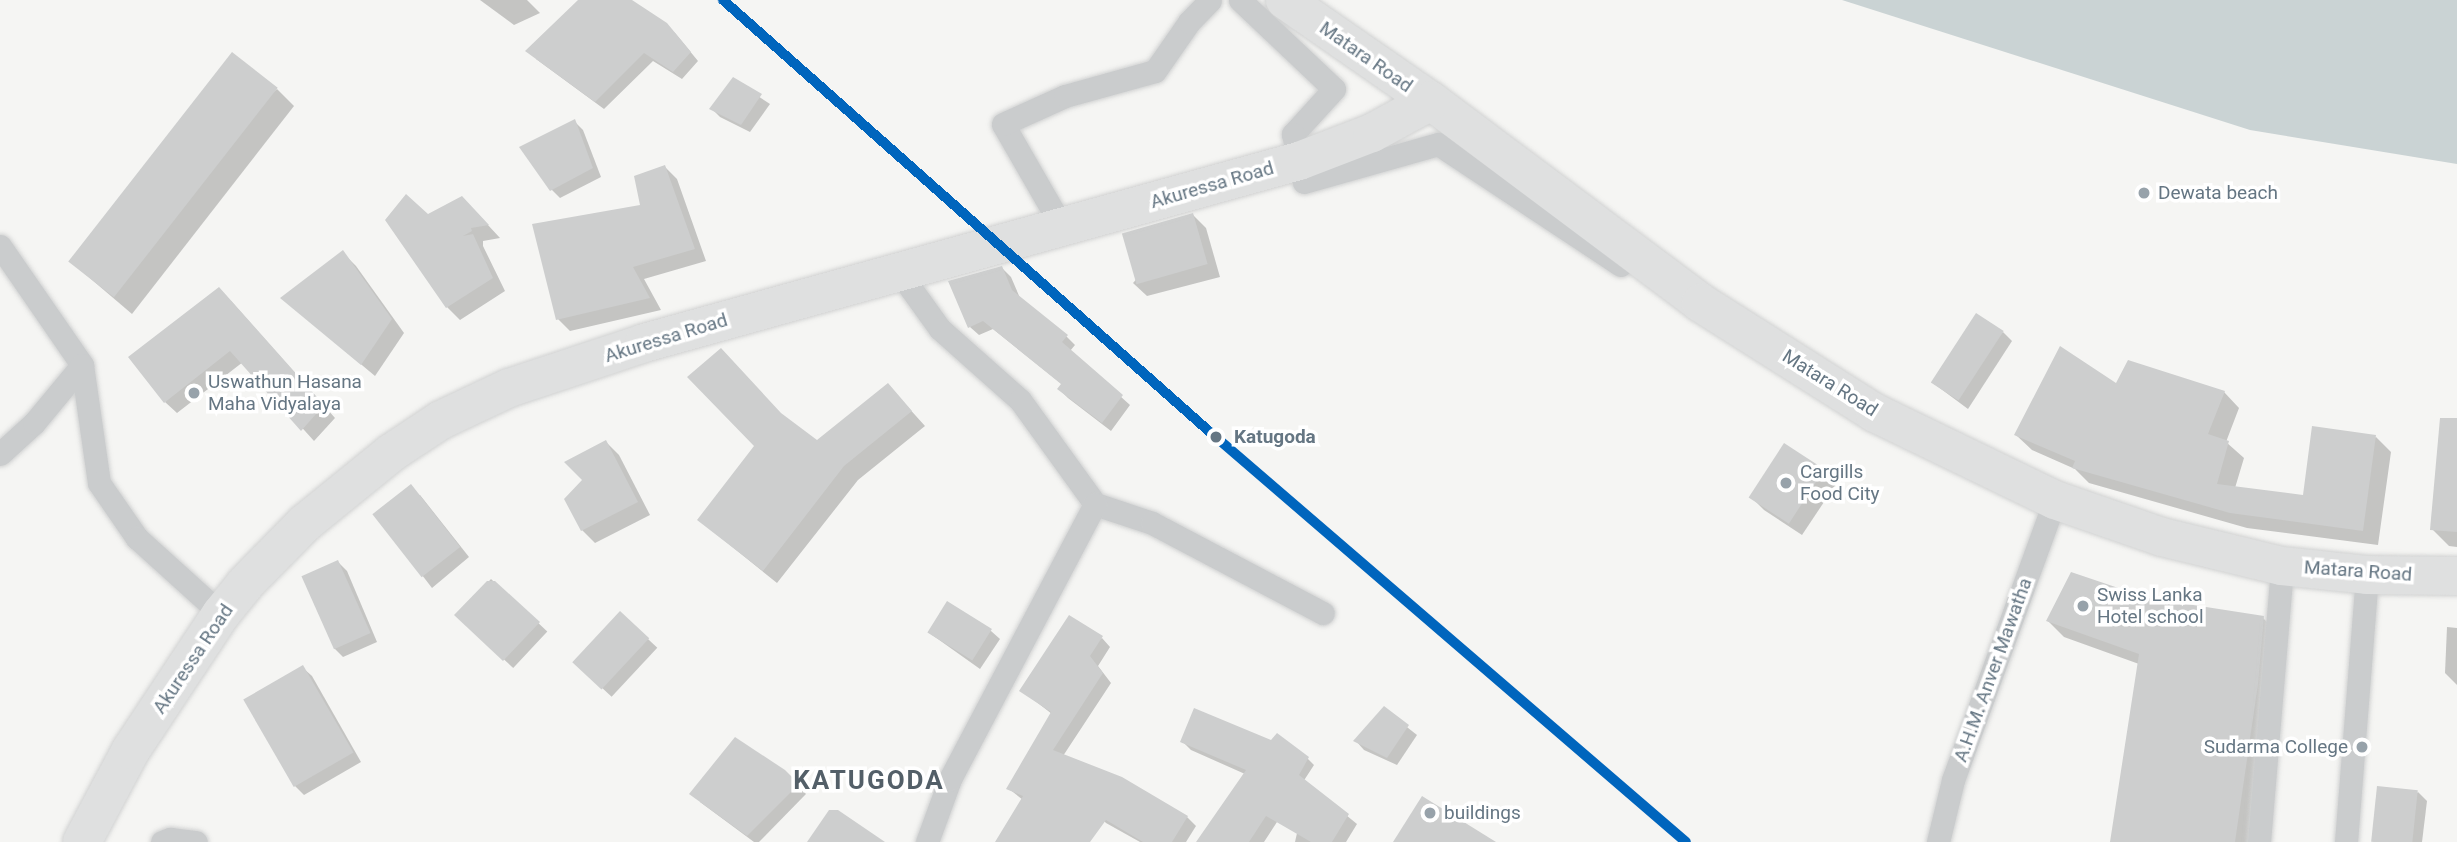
<!DOCTYPE html>
<html>
<head>
<meta charset="utf-8">
<style>
  body { margin:0 }
  #map { position:relative; width:2457px; height:842px; overflow:hidden; background:#f5f5f3; font-family:Roboto,sans-serif }
  div>[style] { position:absolute }
  .water>* { inset:0; background:#cad3d4 }
  .shadow>* { inset:0; background:#0003; transform-origin:0 0 }
  .building>* { inset:0; background:#cdcece; transform-origin:0 0 }
  .roads { filter:drop-shadow(0 0 2px #d1d2d2) drop-shadow(0 0 2px #d1d2d2) }
  .minor>* { height:23px; margin:-11.5px; padding:0 11.5px; transform-origin:11.5px; border-radius:11.5px; background:#cacccd }
  .trunk>* { height:38px; margin:-19px; padding:0 19px; transform-origin:19px; border-radius:19px; background:#dfe0e0 }
  .rail-1>* { height:10px; margin:-5px; padding:0 5px; transform-origin:5px; border-radius:5px; background:#0065bd }
  .dots>* { width:19px; height:19px; translate:-50% -50%; box-sizing:border-box; border:4px solid #fff; border-radius:50% }
  span { translate:-50% -50%; white-space:nowrap; text-align:center; line-height:1.15; -webkit-text-stroke:7px #fff; paint-order:stroke }
  .street-label { font-size:19px; color:#657683 }
  .poi-label { font-size:19px; color:#657683 }
  .left { translate:0 -50%; text-align:left }
  .right { translate:-100% -50%; text-align:right }
  .stop-label { font-size:19px; color:#657683; font-weight:700 }
  .district-label { font-size:26px; color:#535f68; font-weight:700; letter-spacing:2px }
</style>
</head>
<body>
<div id="map">
  <div class="water">
    <div style="clip-path:polygon(1842px 0,2457px 0,2457px 164px,2250px 130px)"></div>
  </div>
  <div class="shadow">
    <div style="clip-path:polygon(480px 0,527px 0,540px 13px,514px 25px)"></div>
    <div style="clip-path:polygon(581px 0,629px 0,675px 33px,698px 61px,682px 79px,653px 61px,604px 109px,536px 59px)"></div>
    <div style="clip-path:polygon(733px 80px,770px 104px,750px 132px,720px 117px,712px 109px)"></div>
    <div style="clip-path:polygon(277px 89px,294px 106px,132px 314px,71px 262px)"></div>
    <div style="clip-path:polygon(574px 121px,583px 130px,601px 177px,560px 198px,551px 189px)"></div>
    <div style="clip-path:polygon(665px 167px,677px 179px,706px 261px,644px 279px,661px 310px,570px 331px,558px 319px,642px 206px)"></div>
    <div style="clip-path:polygon(475px 211px,500px 238px,483px 241px,483px 246px,505px 291px,460px 320px,447px 307px,427px 216px)"></div>
    <div style="clip-path:polygon(1193px 215px,1206px 228px,1220px 277px,1147px 296px,1133px 283px)"></div>
    <div style="clip-path:polygon(343px 253px,356px 266px,404px 333px,375px 376px,283px 299px)"></div>
    <div style="clip-path:polygon(1002px 268px,1011px 277px,1020px 298px,1067px 337px,1075px 345px,1070px 351px,1130px 405px,1111px 431px,1068px 398px,1059px 389px,1063px 385px,993px 329px,979px 335px,970px 327px)"></div>
    <div style="clip-path:polygon(231px 301px,335px 418px,314px 441px,243px 362px,177px 413px,165px 402px)"></div>
    <div style="clip-path:polygon(2003px 332px,2012px 341px,1968px 409px,1933px 383px)"></div>
    <div style="clip-path:polygon(888px 385px,925px 426px,858px 480px,777px 583px,699px 520px,783px 417px,817px 443px)"></div>
    <div style="clip-path:polygon(2117px 385px,2224px 392px,2239px 408px,2226px 442px,2244px 458px,2235px 488px,2305px 497px,2376px 437px,2391px 452px,2378px 545px,2247px 528px,2089px 483px,2075px 469px,2032px 450px,2016px 435px)"></div>
    <div style="clip-path:polygon(2457px 432px,2457px 547px,2449px 546px,2432px 529px)"></div>
    <div style="clip-path:polygon(606px 442px,619px 455px,650px 515px,595px 543px,582px 530px,584px 480px)"></div>
    <div style="clip-path:polygon(1823px 471px,1836px 484px,1802px 535px,1764px 510px,1751px 497px)"></div>
    <div style="clip-path:polygon(420px 495px,469px 557px,432px 588px,375px 514px)"></div>
    <div style="clip-path:polygon(338px 562px,347px 571px,377px 642px,343px 657px,334px 648px)"></div>
    <div style="left:491px;top:579px;width:77px;height:50px;rotate:43deg"></div>
    <div style="clip-path:polygon(2147px 599px,2263px 618px,2280px 635px,2253px 842px,2112px 842px,2139px 664px,2064px 637px,2048px 621px)"></div>
    <div style="left:620px;top:613px;width:51px;height:67px;rotate:43deg"></div>
    <div style="clip-path:polygon(2447px 627px,2457px 628px,2457px 685px,2445px 673px)"></div>
    <div style="clip-path:polygon(991px 631px,1000px 639px,980px 669px,928px 632px)"></div>
    <div style="clip-path:polygon(1102px 638px,1110px 647px,1098px 666px,1111px 683px,1063px 756px,1059px 842px,997px 842px,1023px 800px,1008px 788px,1052px 714px,1021px 690px)"></div>
    <div style="clip-path:polygon(303px 668px,312px 676px,361px 762px,304px 795px,295px 786px)"></div>
    <div style="clip-path:polygon(1384px 709px,1417px 735px,1397px 765px,1364px 750px,1356px 741px)"></div>
    <div style="clip-path:polygon(1182px 741px,1305px 756px,1314px 765px,1264px 842px,1201px 842px,1245px 774px,1191px 750px)"></div>
    <div style="clip-path:polygon(784px 771px,806px 794px,759px 842px,754px 842px,700px 802px)"></div>
    <div style="clip-path:polygon(1110px 775px,1187px 817px,1196px 826px,1186px 842px,1140px 842px,1106px 823px,1097px 814px)"></div>
    <div style="clip-path:polygon(1308px 784px,1357px 824px,1346px 842px,1295px 842px)"></div>
    <div style="clip-path:polygon(2418px 792px,2427px 801px,2422px 842px,2373px 842px)"></div>
  </div>
  <div class="building">
    <div style="clip-path:polygon(578px 0,632px 0,667px 23px,691px 52px,673px 72px,644px 53px,595px 102px,525px 51px)"></div>
    <div style="left:232px;top:52px;width:58px;height:266px;rotate:38deg"></div>
    <div style="clip-path:polygon(733px 77px,762px 94px,741px 125px,709px 109px)"></div>
    <div style="clip-path:polygon(575px 119px,593px 168px,550px 191px,519px 147px)"></div>
    <div style="clip-path:polygon(665px 165px,695px 249px,633px 267px,650px 298px,556px 320px,532px 224px,640px 205px,634px 176px)"></div>
    <div style="clip-path:polygon(406px 194px,428px 214px,462px 196px,489px 225px,471px 228px,472px 231px,463px 236px,473px 234px,493px 278px,446px 308px,385px 220px)"></div>
    <div style="left:1193px;top:213px;width:53px;height:74px;rotate:74deg"></div>
    <div style="clip-path:polygon(343px 250px,392px 319px,361px 365px,280px 298px)"></div>
    <div style="clip-path:polygon(1002px 266px,1012px 290px,1068px 335px,1062px 342px,1123px 395px,1102px 423px,1057px 389px,1061px 384px,983px 321px,968px 328px,948px 281px)"></div>
    <div style="clip-path:polygon(219px 287px,324px 405px,301px 431px,230px 351px,164px 403px,128px 357px)"></div>
    <div style="left:1976px;top:313px;width:33px;height:83px;rotate:33deg"></div>
    <div style="clip-path:polygon(2060px 346px,2116px 383px,2128px 360px,2225px 391px,2208px 434px,2229px 441px,2217px 484px,2303px 495px,2312px 426px,2376px 435px,2363px 531px,2230px 513px,2072px 468px,2075px 461px,2014px 435px)"></div>
    <div style="clip-path:polygon(721px 348px,781px 413px,817px 440px,888px 383px,912px 411px,844px 466px,763px 571px,697px 520px,754px 446px,687px 377px)"></div>
    <div style="clip-path:polygon(2440px 418px,2457px 418px,2457px 532px,2430px 530px)"></div>
    <div style="clip-path:polygon(606px 440px,638px 502px,581px 531px,564px 499px,582px 480px,564px 462px)"></div>
    <div style="left:1784px;top:443px;width:48px;height:65px;rotate:33deg"></div>
    <div style="left:411px;top:484px;width:80px;height:49px;rotate:52deg"></div>
    <div style="left:338px;top:560px;width:80px;height:40px;rotate:66deg"></div>
    <div style="clip-path:polygon(2071px 572px,2148px 598px,2264px 616px,2258px 684px,2235px 842px,2110px 842px,2139px 654px,2046px 621px)"></div>
    <div style="clip-path:polygon(487px 581px,495px 581px,540px 622px,503px 661px,454px 615px)"></div>
    <div style="left:947px;top:601px;width:53px;height:37px;rotate:32deg"></div>
    <div style="left:620px;top:611px;width:40px;height:70px;rotate:43deg"></div>
    <div style="clip-path:polygon(1069px 615px,1103px 636px,1090px 656px,1103px 673px,1053px 750px,1122px 777px,1188px 816px,1172px 842px,1143px 842px,1106px 820px,1090px 842px,995px 842px,1023px 796px,1006px 789px,1051px 712px,1019px 691px)"></div>
    <div style="left:303px;top:665px;width:101px;height:69px;rotate:60deg"></div>
    <div style="clip-path:polygon(1384px 706px,1409px 725px,1387px 758px,1353px 741px)"></div>
    <div style="clip-path:polygon(1194px 708px,1271px 740px,1277px 733px,1309px 757px,1299px 775px,1349px 814px,1332px 842px,1311px 842px,1266px 816px,1249px 842px,1196px 842px,1246px 770px,1180px 742px)"></div>
    <div style="clip-path:polygon(735px 737px,785px 770px,799px 784px,747px 836px,689px 794px)"></div>
    <div style="left:2377px;top:786px;width:41px;height:56px;rotate:6deg"></div>
    <div style="clip-path:polygon(1422px 796px,1496px 842px,1393px 842px)"></div>
    <div style="clip-path:polygon(829px 810px,838px 810px,885px 842px,807px 842px)"></div>
  </div>
  <div class="roads">
    <div class="minor">
      <div style="left:1240px;top:0;width:129px;rotate:43.4deg"></div>
      <div style="left:1334px;top:89px;width:61px;rotate:132.3deg"></div>
      <div style="left:1293px;top:134px;width:49px;rotate:77.1deg"></div>
      <div style="left:1304px;top:182px;width:139px;rotate:-15.8deg"></div>
      <div style="left:1438px;top:144px;width:219px;rotate:33.5deg"></div>
      <div style="left:1061px;top:225px;width:116px;rotate:-119.9deg"></div>
      <div style="left:1003px;top:124px;width:68px;rotate:-24.3deg"></div>
      <div style="left:1065px;top:96px;width:93px;rotate:-15.5deg"></div>
      <div style="left:1155px;top:71px;width:60px;rotate:-55.2deg"></div>
      <div style="left:1189px;top:22px;width:30px;rotate:-46deg"></div>
      <div style="left:0;top:246px;width:145px;rotate:55.4deg"></div>
      <div style="left:82px;top:365px;width:119px;rotate:81.8deg"></div>
      <div style="left:99px;top:483px;width:67px;rotate:55.4deg"></div>
      <div style="left:137px;top:538px;width:113px;rotate:42.1deg"></div>
      <div style="left:899px;top:272px;width:70px;rotate:54.3deg"></div>
      <div style="left:940px;top:329px;width:107px;rotate:41.6deg"></div>
      <div style="left:1020px;top:400px;width:128px;rotate:54.2deg"></div>
      <div style="left:1095px;top:504px;width:60px;rotate:18.4deg"></div>
      <div style="left:1152px;top:523px;width:193px;rotate:27.8deg"></div>
      <div style="left:0;top:454px;width:46px;rotate:-42.4deg"></div>
      <div style="left:34px;top:423px;width:75px;rotate:-50.4deg"></div>
      <div style="left:162px;top:842px;width:9px;rotate:-21deg"></div>
      <div style="left:170px;top:839px;width:26px;rotate:7deg"></div>
      <div style="left:927px;top:842px;width:67px;rotate:-69.9deg"></div>
      <div style="left:950px;top:779px;width:311px;rotate:-62.2deg"></div>
      <div style="left:1938px;top:842px;width:64px;rotate:-76.4deg"></div>
      <div style="left:1953px;top:780px;width:298px;rotate:-70deg"></div>
      <div style="left:2259px;top:842px;width:277px;rotate:-85.2deg"></div>
      <div style="left:2346px;top:842px;width:268px;rotate:-85.5deg"></div>
    </div>
    <div class="trunk">
      <div style="left:1285px;top:0;width:178px;rotate:34.7deg"></div>
      <div style="left:1431px;top:101px;width:337px;rotate:36.8deg"></div>
      <div style="left:1701px;top:303px;width:206px;rotate:32.3deg"></div>
      <div style="left:1875px;top:413px;width:200px;rotate:25.8deg"></div>
      <div style="left:2055px;top:500px;width:113px;rotate:19.1deg"></div>
      <div style="left:2162px;top:537px;width:123px;rotate:13.6deg"></div>
      <div style="left:2282px;top:566px;width:85px;rotate:6deg"></div>
      <div style="left:2367px;top:575px;width:90px;rotate:0.6deg"></div>
      <div style="left:82px;top:842px;width:104px;rotate:-62deg"></div>
      <div style="left:131px;top:750px;width:163px;rotate:-56.5deg"></div>
      <div style="left:221px;top:614px;width:38px;rotate:-51deg"></div>
      <div style="left:245px;top:584px;width:86px;rotate:-45.5deg"></div>
      <div style="left:305px;top:523px;width:111px;rotate:-39.1deg"></div>
      <div style="left:391px;top:453px;width:60px;rotate:-33.4deg"></div>
      <div style="left:441px;top:420px;width:75px;rotate:-25.2deg"></div>
      <div style="left:509px;top:388px;width:142px;rotate:-18.4deg"></div>
      <div style="left:644px;top:343px;width:680px;rotate:-15.53deg"></div>
      <div style="left:1299px;top:161px;width:78px;rotate:-21deg"></div>
      <div style="left:1372px;top:133px;width:67px;rotate:-28.5deg"></div>
    </div>
  </div>
  <div class="rail-1">
    <div style="left:723px;top:0;width:651px;rotate:41.58deg"></div>
    <div style="left:1210px;top:432px;width:628px;rotate:40.74deg"></div>
  </div>
  <div class="dots">
    <div style="left:2144px;top:193px;background:#97a2aa"></div>
    <div style="left:194px;top:393px;background:#97a2aa"></div>
    <div style="left:1216px;top:437px;background:#657683"></div>
    <div style="left:1786px;top:483px;background:#97a2aa"></div>
    <div style="left:2083px;top:606px;background:#97a2aa"></div>
    <div style="left:2362px;top:747px;background:#97a2aa"></div>
    <div style="left:1430px;top:813px;background:#97a2aa"></div>
  </div>
  <div class="street-label">
    <span style="left:1366px;top:57px;rotate:35deg">Matara Road</span>
    <span style="left:1212px;top:185px;rotate:-16deg">Akuressa Road</span>
    <span style="left:666px;top:338px;rotate:-17deg">Akuressa Road</span>
    <span style="left:1830px;top:383px;rotate:32deg">Matara Road</span>
    <span style="left:2358px;top:571px;rotate:4deg">Matara Road</span>
    <span style="left:193px;top:659px;rotate:-56deg">Akuressa Road</span>
    <span style="left:1993px;top:670px;rotate:-70deg">A.H.M. Anver Mawatha</span>
  </div>
  <div class="poi-label">
    <span class="left" style="left:2158px;top:193px">Dewata beach</span>
    <span class="left" style="left:208px;top:393px">Uswathun Hasana<br>Maha Vidyalaya</span>
    <span class="left" style="left:1800px;top:483px">Cargills<br>Food City</span>
    <span class="left" style="left:2097px;top:606px">Swiss Lanka<br>Hotel school</span>
    <span class="right" style="left:2348px;top:747px">Sudarma College</span>
    <span class="left" style="left:1444px;top:813px">buildings</span>
  </div>
  <div class="stop-label">
    <span class="left" style="left:1234px;top:437px">Katugoda</span>
  </div>
  <div class="district-label">
    <span style="left:869px;top:781px">KATUGODA</span>
  </div>
</div>
</body>
</html>
